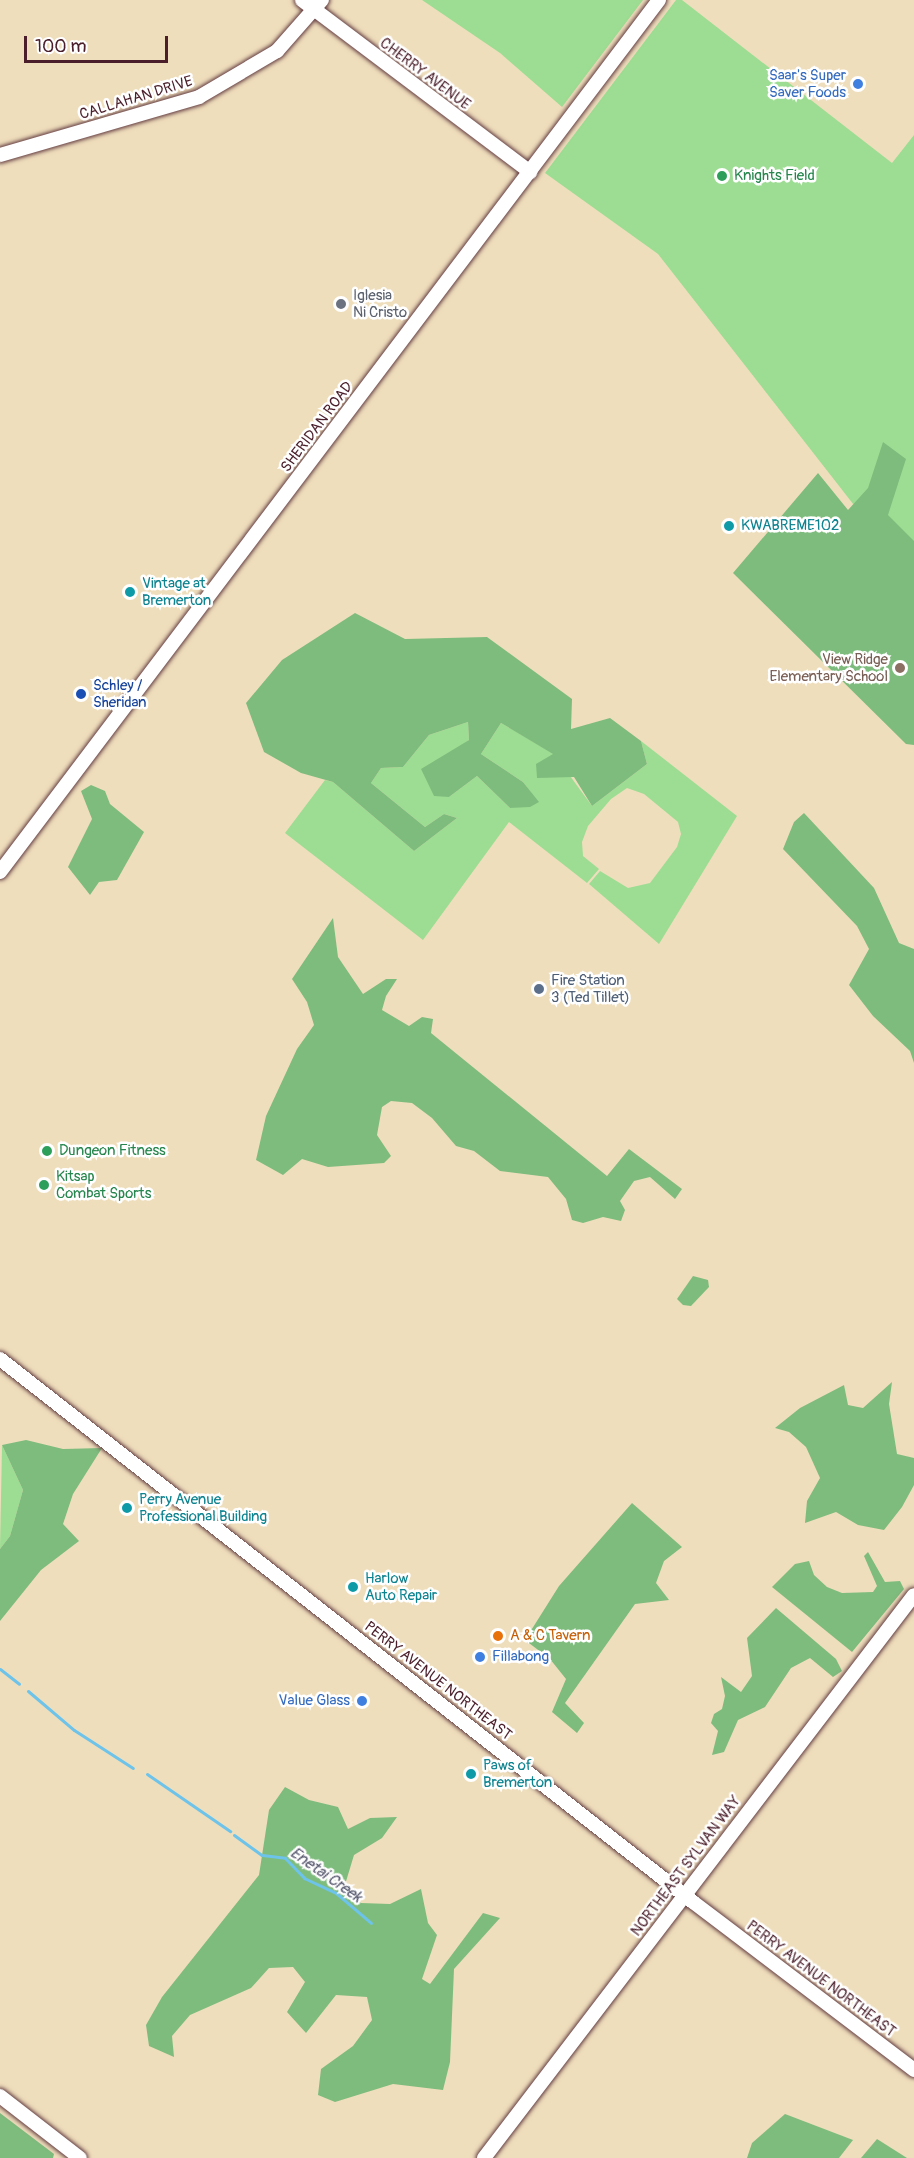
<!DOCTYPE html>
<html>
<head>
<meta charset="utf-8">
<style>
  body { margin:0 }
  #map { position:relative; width:914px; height:2158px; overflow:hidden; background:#efdebc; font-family:Pangolin,sans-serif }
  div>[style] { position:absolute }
  .green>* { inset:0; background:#9ddd93 }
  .forest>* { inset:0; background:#7ebc7d }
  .stream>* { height:3px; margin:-1.5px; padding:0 1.5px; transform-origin:1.5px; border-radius:1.5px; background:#6dc3ea }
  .roads { filter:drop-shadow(0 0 2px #633c41) drop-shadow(0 0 2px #633c41) }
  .secondary>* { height:14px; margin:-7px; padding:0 7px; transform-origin:7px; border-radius:7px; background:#fff }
  .dots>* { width:16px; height:16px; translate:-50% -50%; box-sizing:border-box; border:3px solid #fff; border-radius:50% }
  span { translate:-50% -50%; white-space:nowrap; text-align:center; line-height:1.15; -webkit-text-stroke:5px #fff; paint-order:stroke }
  .street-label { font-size:15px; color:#4a1f2b }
  .shop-label { font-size:15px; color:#366cbe }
  .right { translate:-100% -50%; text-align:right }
  .left { translate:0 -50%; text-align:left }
  .leisure-label { font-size:15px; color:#27864d }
  .worship-label { font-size:15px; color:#5b616d }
  .culture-label { font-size:15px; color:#0d838f }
  .education-label { font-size:15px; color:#785e54 }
  .transit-label { font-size:15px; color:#164399 }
  .service-label { font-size:15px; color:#4e5e75 }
  .food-label { font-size:15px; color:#c56008 }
  .water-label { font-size:16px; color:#56586e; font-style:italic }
  .scale { position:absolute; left:24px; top:36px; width:144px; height:27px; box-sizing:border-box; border:3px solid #4a1f2b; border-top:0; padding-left:8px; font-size:18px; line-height:21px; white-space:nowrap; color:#4a1f2b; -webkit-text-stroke:4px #fff; paint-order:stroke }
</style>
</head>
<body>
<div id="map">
  <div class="green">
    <div style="clip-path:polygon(422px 0,643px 0,562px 107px,500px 53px)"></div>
    <div style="clip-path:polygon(676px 0,682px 0,892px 163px,914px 135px,914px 582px,658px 254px,545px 173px)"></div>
    <div style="clip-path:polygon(468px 722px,469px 740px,457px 749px,449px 797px,477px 776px,510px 808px,538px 802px,523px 782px,481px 754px,501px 723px,554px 754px,592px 806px,647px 764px,641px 741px,737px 816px,659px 944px,589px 884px,600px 871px,628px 888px,650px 883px,677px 847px,681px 834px,678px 822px,644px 794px,627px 788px,611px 799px,588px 826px,582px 842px,583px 856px,599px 869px,587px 883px,509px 822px,423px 940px,285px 833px,325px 780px,333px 782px,414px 851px,457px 818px,444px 814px,425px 827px,371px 783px,381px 768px,403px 767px,429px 735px)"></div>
    <div style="clip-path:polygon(2px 1445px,23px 1490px,10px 1536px,0 1549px)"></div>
  </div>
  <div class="forest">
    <div style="clip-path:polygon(883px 442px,906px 459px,888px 515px,914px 541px,914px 745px,906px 744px,733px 573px,818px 473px,848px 510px,868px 488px)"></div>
    <div style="clip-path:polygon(355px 613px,405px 639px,487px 637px,572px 699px,571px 729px,610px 718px,641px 741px,647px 764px,592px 806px,574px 777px,537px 778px,536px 764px,553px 754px,501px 723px,481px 754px,523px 782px,539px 802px,530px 807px,510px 808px,477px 776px,449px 797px,434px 796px,421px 769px,469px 740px,468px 722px,429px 735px,403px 767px,381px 768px,371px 783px,425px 827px,444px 814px,457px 818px,414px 851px,333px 782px,301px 773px,264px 752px,246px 703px,282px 660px)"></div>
    <div style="clip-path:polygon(91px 785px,105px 791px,110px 804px,144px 832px,117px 880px,99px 882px,90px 895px,68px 867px,92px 819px,81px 791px)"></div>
    <div style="clip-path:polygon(804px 813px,874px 888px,899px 943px,914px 949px,914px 1063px,910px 1051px,873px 1016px,849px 985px,869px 949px,857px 926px,783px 849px,794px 822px)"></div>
    <div style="clip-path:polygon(333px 918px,338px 957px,363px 994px,386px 979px,397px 979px,386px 996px,382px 1010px,409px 1026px,422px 1017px,433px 1019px,431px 1033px,607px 1176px,629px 1149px,682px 1189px,675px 1199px,650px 1177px,634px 1181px,620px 1201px,625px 1210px,621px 1221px,603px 1217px,583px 1223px,572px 1220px,566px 1199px,548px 1177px,500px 1171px,474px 1151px,456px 1146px,432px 1118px,412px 1103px,391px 1101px,382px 1107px,377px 1135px,391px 1156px,384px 1163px,328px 1167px,302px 1159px,283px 1175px,256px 1160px,266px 1116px,297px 1049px,314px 1025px,307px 1002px,292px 979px)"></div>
    <div style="clip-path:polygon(693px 1276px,708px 1280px,709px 1287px,691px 1306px,683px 1305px,677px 1299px)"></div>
    <div style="clip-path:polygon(892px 1382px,889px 1404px,897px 1454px,914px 1458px,914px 1485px,902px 1507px,884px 1530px,858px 1525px,836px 1512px,805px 1523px,807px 1501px,820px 1478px,806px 1447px,789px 1432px,775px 1428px,800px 1408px,844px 1385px,848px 1405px,863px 1408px)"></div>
    <div style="clip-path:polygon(26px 1440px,63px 1449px,102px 1448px,73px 1494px,63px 1524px,79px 1541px,41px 1570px,0 1621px,0 1549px,10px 1536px,23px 1490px,2px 1445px)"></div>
    <div style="clip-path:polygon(632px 1503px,682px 1547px,664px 1561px,656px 1583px,669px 1600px,635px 1604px,565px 1703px,584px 1723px,577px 1733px,552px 1712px,566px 1679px,550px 1659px,525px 1640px,559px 1586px)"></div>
    <div style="clip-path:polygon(868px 1552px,885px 1582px,900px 1581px,904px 1589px,852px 1652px,772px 1587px,795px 1564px,809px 1561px,814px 1575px,827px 1587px,842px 1593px,873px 1592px,877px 1586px,864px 1556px)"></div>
    <div style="clip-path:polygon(776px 1608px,836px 1659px,842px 1671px,833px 1677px,810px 1658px,791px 1668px,765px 1707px,738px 1720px,724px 1752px,712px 1755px,718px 1731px,711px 1723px,714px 1714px,722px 1709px,725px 1696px,721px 1677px,741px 1692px,752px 1676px,747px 1638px)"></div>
    <div style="clip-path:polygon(285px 1787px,309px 1800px,338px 1807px,348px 1829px,370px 1818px,397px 1817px,382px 1838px,354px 1855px,344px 1888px,361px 1903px,390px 1904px,421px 1889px,428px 1923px,437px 1935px,422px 1979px,430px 1984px,483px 1913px,500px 1918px,454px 1969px,450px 2062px,443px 2090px,393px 2084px,335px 2102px,318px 2095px,321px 2069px,353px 2046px,372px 2020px,367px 1997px,336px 1995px,306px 2033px,287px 2012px,305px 1982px,293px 1967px,269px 1968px,251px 1988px,190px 2015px,172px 2036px,174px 2057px,149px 2046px,146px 2025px,162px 1997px,259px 1875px,269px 1810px)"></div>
    <div style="clip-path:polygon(0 2113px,54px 2154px,53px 2158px,0 2158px)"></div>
    <div style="clip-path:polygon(785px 2114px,853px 2140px,839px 2158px,747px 2158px,752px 2143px)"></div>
    <div style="clip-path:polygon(877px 2139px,907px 2158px,861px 2158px)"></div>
  </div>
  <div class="stream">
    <div style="left:0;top:1669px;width:24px;rotate:38deg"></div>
    <div style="left:28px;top:1691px;width:60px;rotate:40.3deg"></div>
    <div style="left:74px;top:1730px;width:70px;rotate:32.8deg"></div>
    <div style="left:147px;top:1774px;width:101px;rotate:34.5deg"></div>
    <div style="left:234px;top:1835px;width:34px;rotate:36deg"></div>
    <div style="left:262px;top:1855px;width:23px;rotate:7deg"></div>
    <div style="left:285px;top:1858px;width:28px;rotate:46deg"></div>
    <div style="left:304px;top:1878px;width:35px;rotate:25deg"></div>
    <div style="left:336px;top:1893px;width:46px;rotate:40.6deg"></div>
  </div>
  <div class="roads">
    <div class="secondary">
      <div style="left:302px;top:0;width:286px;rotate:37deg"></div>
      <div style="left:0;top:155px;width:207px;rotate:-16.2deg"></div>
      <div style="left:199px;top:97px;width:91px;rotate:-30.5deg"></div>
      <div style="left:277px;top:51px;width:68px;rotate:-48.6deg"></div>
      <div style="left:0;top:872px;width:1093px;rotate:-52.92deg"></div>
      <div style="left:0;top:1359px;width:880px;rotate:38.08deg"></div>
      <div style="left:693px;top:1902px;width:278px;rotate:37.2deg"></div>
      <div style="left:0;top:2096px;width:101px;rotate:37.8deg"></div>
      <div style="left:484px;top:2158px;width:708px;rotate:-52.63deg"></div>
    </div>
  </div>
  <div class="dots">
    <div style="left:858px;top:84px;background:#3f7fe0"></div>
    <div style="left:722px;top:176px;background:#2e9e5b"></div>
    <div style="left:341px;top:304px;background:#6b7280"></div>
    <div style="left:729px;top:526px;background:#0f9aa8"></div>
    <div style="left:130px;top:592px;background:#0f9aa8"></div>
    <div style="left:900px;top:668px;background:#8d6e63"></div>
    <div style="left:81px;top:694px;background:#1a4fb4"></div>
    <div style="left:539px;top:989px;background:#5c6f8a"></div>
    <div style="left:47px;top:1151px;background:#2e9e5b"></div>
    <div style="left:44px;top:1185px;background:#2e9e5b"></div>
    <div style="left:127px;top:1508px;background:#0f9aa8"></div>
    <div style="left:353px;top:1587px;background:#0f9aa8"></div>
    <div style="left:498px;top:1636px;background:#e8710a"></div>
    <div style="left:480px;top:1657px;background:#3f7fe0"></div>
    <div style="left:362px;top:1701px;background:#3f7fe0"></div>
    <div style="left:471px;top:1774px;background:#0f9aa8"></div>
  </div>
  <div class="street-label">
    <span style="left:425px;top:74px;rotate:37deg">CHERRY AVENUE</span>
    <span style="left:136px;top:98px;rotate:-17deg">CALLAHAN DRIVE</span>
    <span style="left:317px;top:427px;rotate:-53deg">SHERIDAN ROAD</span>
    <span style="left:438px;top:1681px;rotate:38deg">PERRY AVENUE NORTHEAST</span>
    <span style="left:686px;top:1866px;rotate:-53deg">NORTHEAST SYLVAN WAY</span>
    <span style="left:821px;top:1979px;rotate:37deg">PERRY AVENUE NORTHEAST</span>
  </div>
  <div class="shop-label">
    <span class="right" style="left:846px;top:84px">Saar's Super<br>Saver Foods</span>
    <span class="left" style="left:492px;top:1657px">Fillabong</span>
    <span class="right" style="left:350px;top:1701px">Value Glass</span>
  </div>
  <div class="leisure-label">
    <span class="left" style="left:734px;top:176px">Knights Field</span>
    <span class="left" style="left:59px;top:1151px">Dungeon Fitness</span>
    <span class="left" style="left:56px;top:1185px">Kitsap<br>Combat Sports</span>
  </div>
  <div class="worship-label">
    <span class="left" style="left:353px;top:304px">Iglesia<br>Ni Cristo</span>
  </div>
  <div class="culture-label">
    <span class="left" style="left:741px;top:526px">KWABREME102</span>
    <span class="left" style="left:142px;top:592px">Vintage at<br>Bremerton</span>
    <span class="left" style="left:139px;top:1508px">Perry Avenue<br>Professional Building</span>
    <span class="left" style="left:365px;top:1587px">Harlow<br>Auto Repair</span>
    <span class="left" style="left:483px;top:1774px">Paws of<br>Bremerton</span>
  </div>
  <div class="education-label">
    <span class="right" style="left:888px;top:668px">View Ridge<br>Elementary School</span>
  </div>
  <div class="transit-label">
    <span class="left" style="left:93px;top:694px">Schley /<br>Sheridan</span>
  </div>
  <div class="service-label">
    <span class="left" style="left:551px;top:989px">Fire Station<br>3 (Ted Tillet)</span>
  </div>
  <div class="food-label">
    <span class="left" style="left:510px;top:1636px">A &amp; C Tavern</span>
  </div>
  <div class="water-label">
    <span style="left:326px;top:1875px;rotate:35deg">Enetai Creek</span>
  </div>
  <div class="scale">100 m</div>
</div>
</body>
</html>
